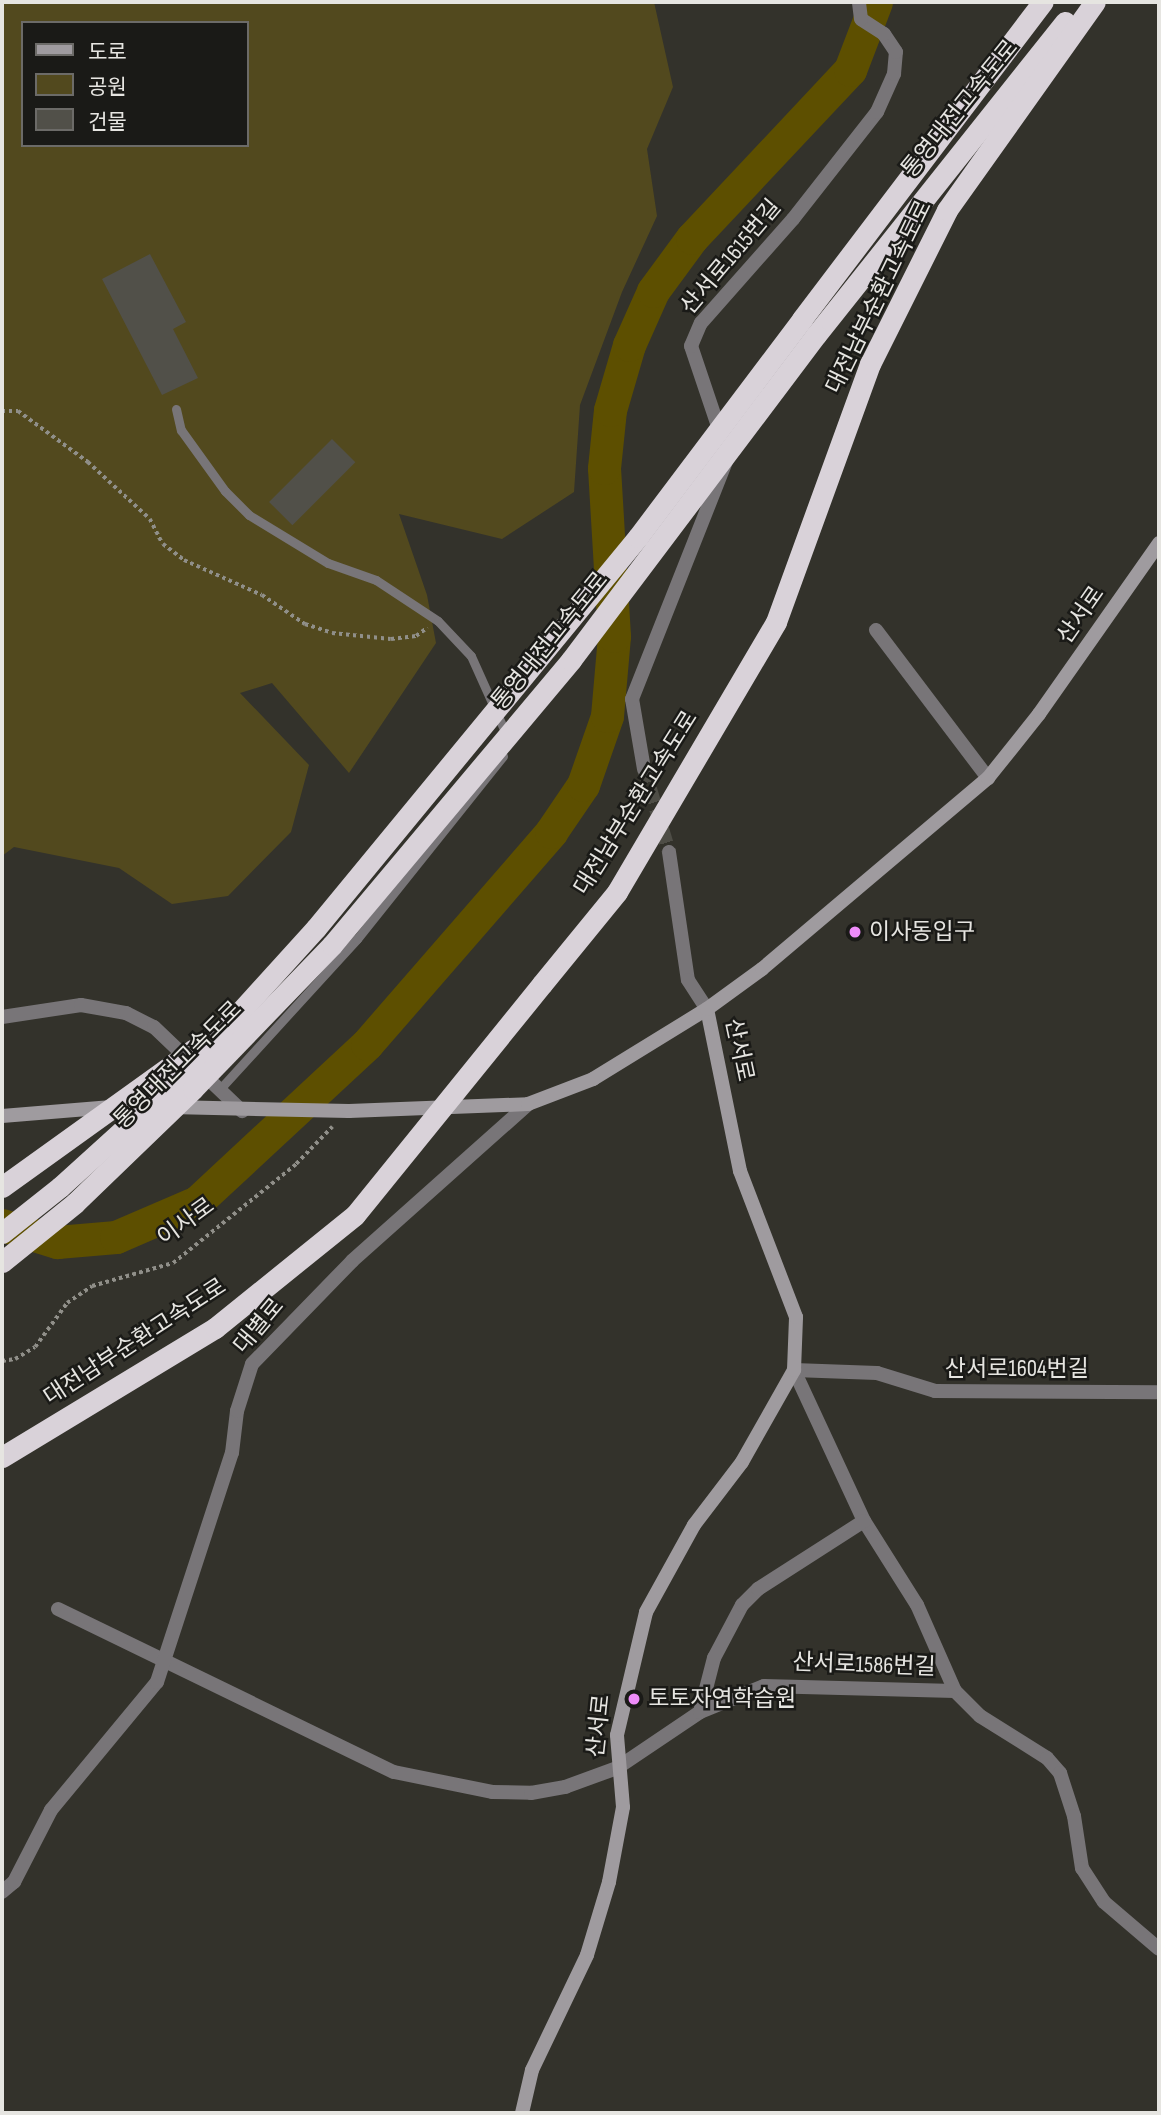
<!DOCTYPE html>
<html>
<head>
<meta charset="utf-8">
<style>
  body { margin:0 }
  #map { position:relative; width:1161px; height:2115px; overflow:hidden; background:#33322b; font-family:"Sofia Sans Condensed","Noto Sans KR",sans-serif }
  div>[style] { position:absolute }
  .green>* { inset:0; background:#52491e }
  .water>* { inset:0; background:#5d4f00 }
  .river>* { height:33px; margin:-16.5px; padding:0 16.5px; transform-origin:16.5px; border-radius:16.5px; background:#5d4f00 }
  .building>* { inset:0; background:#515049; transform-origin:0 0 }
  .street-tunnel>* { height:14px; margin-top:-7px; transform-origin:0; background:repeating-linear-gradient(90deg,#4e4d46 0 14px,transparent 0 21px) }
  .path>* { height:3.5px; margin-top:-1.75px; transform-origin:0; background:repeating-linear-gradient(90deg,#908f89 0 3.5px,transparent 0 7px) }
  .lane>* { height:9px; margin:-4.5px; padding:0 4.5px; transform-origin:4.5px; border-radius:4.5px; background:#787578 }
  .street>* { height:14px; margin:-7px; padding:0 7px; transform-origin:7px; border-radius:7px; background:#787578 }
  .secondary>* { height:14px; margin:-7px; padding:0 7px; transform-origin:7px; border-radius:7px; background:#9f9b9f }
  .highway>* { height:21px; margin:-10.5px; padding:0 10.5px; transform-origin:10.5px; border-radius:10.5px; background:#d9d2d9 }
  .highway-bridge>* { height:21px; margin:-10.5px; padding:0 10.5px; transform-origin:10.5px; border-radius:10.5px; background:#d9d2d9 }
  .dots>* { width:19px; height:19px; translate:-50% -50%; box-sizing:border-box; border:4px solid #1a1a17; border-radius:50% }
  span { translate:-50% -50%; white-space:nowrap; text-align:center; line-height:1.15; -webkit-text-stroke:5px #1a1a17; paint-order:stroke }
  .street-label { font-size:23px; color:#e6e5e1 }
  .poi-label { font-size:23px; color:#e6e5e1 }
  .left { translate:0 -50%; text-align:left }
  .frame { position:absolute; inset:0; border:4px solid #e6e5e1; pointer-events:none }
  .legend { position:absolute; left:21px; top:21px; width:228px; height:126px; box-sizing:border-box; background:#1a1a17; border:2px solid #6c6b68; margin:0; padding:9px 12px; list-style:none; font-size:21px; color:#e6e5e1 }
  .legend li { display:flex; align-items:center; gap:14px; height:35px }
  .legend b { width:35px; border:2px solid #6c6b68 }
</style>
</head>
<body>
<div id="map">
  <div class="green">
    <div style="clip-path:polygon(evenodd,2px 2px,654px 2px,673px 87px,647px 149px,657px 216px,622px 292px,580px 405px,574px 492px,502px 539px,399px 514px,427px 595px,436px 643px,349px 773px,272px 683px,240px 693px,309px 765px,291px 832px,228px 896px,172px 904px,119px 868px,14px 847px,2px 856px,2px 2px,23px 23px,247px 23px,247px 145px,23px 145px,23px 23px)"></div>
  </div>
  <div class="water">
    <div style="clip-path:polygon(870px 2px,888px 2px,885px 20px,870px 11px)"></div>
  </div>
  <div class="river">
    <div style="left:2px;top:1225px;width:58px;rotate:17.2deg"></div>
    <div style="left:57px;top:1242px;width:59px;rotate:-4.8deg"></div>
    <div style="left:116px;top:1237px;width:88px;rotate:-23.4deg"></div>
    <div style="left:197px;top:1202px;width:232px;rotate:-42.9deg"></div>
    <div style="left:367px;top:1044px;width:281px;rotate:-49deg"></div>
    <div style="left:551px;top:832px;width:57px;rotate:-55.8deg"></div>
    <div style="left:583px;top:785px;width:73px;rotate:-70.8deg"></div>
    <div style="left:607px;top:716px;width:80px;rotate:-85deg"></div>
    <div style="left:614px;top:636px;width:168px;rotate:-93.4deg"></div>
    <div style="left:604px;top:468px;width:58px;rotate:-84.1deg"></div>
    <div style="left:610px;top:410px;width:68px;rotate:-73.7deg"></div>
    <div style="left:629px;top:345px;width:59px;rotate:-66deg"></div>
    <div style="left:653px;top:291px;width:66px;rotate:-53.7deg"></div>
    <div style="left:692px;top:238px;width:231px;rotate:-46.8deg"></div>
    <div style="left:850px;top:70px;width:73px;rotate:-69.1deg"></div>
  </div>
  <div class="building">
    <div style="clip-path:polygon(150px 254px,186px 322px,173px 329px,198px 378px,162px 395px,102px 279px)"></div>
    <div style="left:332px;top:439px;width:33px;height:89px;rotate:45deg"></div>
  </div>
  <div class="street-tunnel">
    <div style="left:644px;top:769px;width:87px;rotate:73.2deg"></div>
  </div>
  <div class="path">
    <div style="left:2px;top:411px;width:16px"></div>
    <div style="left:18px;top:411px;width:87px;rotate:36.1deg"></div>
    <div style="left:88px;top:462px;width:84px;rotate:42.6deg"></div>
    <div style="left:150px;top:519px;width:28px;rotate:63deg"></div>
    <div style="left:163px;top:544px;width:26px;rotate:37deg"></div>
    <div style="left:184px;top:560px;width:85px;rotate:24.2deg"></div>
    <div style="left:262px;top:595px;width:52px;rotate:34deg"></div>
    <div style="left:305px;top:624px;width:28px;rotate:18deg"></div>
    <div style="left:332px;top:633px;width:59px;rotate:5.8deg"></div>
    <div style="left:391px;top:639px;width:25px;rotate:-7deg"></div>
    <div style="left:416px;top:636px;width:14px;rotate:-36deg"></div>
    <div style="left:2px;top:1361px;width:13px;rotate:-9deg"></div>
    <div style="left:15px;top:1359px;width:23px;rotate:-31deg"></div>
    <div style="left:35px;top:1347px;width:54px;rotate:-54deg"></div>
    <div style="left:67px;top:1303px;width:30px;rotate:-34deg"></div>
    <div style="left:92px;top:1286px;width:84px;rotate:-15.9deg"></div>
    <div style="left:173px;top:1263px;width:158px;rotate:-38.8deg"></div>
    <div style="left:296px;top:1164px;width:52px;rotate:-45.8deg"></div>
  </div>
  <div class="lane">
    <div style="left:176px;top:409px;width:22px;rotate:77deg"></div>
    <div style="left:181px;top:430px;width:75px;rotate:54.2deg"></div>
    <div style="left:225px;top:491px;width:34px;rotate:45deg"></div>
    <div style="left:249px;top:515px;width:92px;rotate:31.3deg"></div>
    <div style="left:328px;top:563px;width:51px;rotate:19.5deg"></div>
    <div style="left:376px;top:580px;width:74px;rotate:33.5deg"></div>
    <div style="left:438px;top:621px;width:48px;rotate:46.7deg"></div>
    <div style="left:471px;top:656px;width:85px;rotate:65.8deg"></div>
    <div style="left:219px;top:1090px;width:205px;rotate:-47.6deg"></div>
    <div style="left:357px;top:939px;width:234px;rotate:-51.4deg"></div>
  </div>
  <div class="street">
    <div style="left:721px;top:435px;width:94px;rotate:-108.6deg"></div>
    <div style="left:691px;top:346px;width:25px;rotate:-67deg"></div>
    <div style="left:701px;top:323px;width:139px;rotate:-48.5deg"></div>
    <div style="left:793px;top:219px;width:136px;rotate:-51.9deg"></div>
    <div style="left:877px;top:112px;width:42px;rotate:-65.9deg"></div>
    <div style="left:894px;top:74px;width:22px;rotate:-85deg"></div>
    <div style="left:896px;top:52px;width:22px;rotate:-124deg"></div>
    <div style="left:884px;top:34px;width:27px;rotate:-147deg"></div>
    <div style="left:861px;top:19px;width:17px;rotate:-97deg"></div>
    <div style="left:876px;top:630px;width:186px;rotate:52.9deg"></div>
    <div style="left:644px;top:769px;width:71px;rotate:-99.7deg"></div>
    <div style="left:632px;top:699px;width:256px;rotate:-68.4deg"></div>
    <div style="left:669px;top:852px;width:129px;rotate:81.6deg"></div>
    <div style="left:688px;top:980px;width:35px;rotate:57deg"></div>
    <div style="left:2px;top:1017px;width:80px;rotate:-8.6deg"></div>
    <div style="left:81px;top:1005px;width:46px;rotate:10.1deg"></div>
    <div style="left:126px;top:1013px;width:31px;rotate:27deg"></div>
    <div style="left:154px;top:1027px;width:122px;rotate:43.7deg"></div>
    <div style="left:58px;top:1609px;width:373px;rotate:25.9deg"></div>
    <div style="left:394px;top:1772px;width:100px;rotate:11.5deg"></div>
    <div style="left:492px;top:1792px;width:39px;rotate:1deg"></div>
    <div style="left:531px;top:1793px;width:35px;rotate:-10deg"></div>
    <div style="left:565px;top:1787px;width:55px;rotate:-20.1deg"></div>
    <div style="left:617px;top:1768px;width:100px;rotate:-34deg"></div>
    <div style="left:700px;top:1712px;width:69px;rotate:-22.1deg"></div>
    <div style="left:764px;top:1686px;width:191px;rotate:1.5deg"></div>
    <div style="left:955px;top:1691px;width:35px;rotate:45deg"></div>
    <div style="left:980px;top:1716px;width:79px;rotate:32.1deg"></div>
    <div style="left:1047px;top:1758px;width:20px;rotate:49deg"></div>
    <div style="left:1060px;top:1773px;width:45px;rotate:72deg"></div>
    <div style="left:1074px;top:1816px;width:53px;rotate:81.3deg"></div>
    <div style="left:1082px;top:1868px;width:40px;rotate:57.1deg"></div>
    <div style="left:1104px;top:1902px;width:72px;rotate:40.5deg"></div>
    <div style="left:955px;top:1691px;width:94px;rotate:-113.8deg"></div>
    <div style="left:917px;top:1605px;width:99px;rotate:-122.2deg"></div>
    <div style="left:864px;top:1521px;width:166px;rotate:-114.9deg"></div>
    <div style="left:794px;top:1370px;width:83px;rotate:2.1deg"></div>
    <div style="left:877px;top:1373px;width:61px;rotate:17.2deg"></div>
    <div style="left:935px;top:1391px;width:224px;rotate:0.3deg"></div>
    <div style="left:700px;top:1712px;width:56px;rotate:-75.5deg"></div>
    <div style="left:714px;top:1658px;width:60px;rotate:-62.2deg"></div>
    <div style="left:742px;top:1605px;width:23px;rotate:-45deg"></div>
    <div style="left:758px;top:1589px;width:126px;rotate:-32.7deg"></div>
    <div style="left:2px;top:1892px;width:16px;rotate:-40deg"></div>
    <div style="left:14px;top:1882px;width:81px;rotate:-62.8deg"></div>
    <div style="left:51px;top:1810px;width:166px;rotate:-50.4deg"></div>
    <div style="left:157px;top:1682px;width:241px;rotate:-71.9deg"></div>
    <div style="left:232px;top:1453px;width:42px;rotate:-83.2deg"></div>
    <div style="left:237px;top:1411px;width:49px;rotate:-72.3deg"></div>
    <div style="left:252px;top:1364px;width:144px;rotate:-45.8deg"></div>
    <div style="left:352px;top:1261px;width:236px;rotate:-41.7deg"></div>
  </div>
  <div class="secondary">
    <div style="left:171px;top:1107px;width:178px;rotate:1.3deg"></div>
    <div style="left:349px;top:1111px;width:179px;rotate:-2.2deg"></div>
    <div style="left:528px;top:1104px;width:70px;rotate:-21deg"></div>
    <div style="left:593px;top:1079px;width:134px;rotate:-31.6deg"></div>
    <div style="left:2px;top:1116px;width:110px;rotate:-4.7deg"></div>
    <div style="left:522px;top:2113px;width:44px;rotate:-76.9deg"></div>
    <div style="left:532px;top:2070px;width:127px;rotate:-64.4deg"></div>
    <div style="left:587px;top:1955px;width:76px;rotate:-73.2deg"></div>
    <div style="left:609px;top:1882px;width:76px;rotate:-79.4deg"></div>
    <div style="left:623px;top:1807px;width:72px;rotate:-94.8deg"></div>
    <div style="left:617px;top:1735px;width:126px;rotate:-76.7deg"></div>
    <div style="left:646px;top:1612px;width:99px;rotate:-61.1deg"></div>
    <div style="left:694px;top:1525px;width:79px;rotate:-52.7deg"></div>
    <div style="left:742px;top:1462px;width:106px;rotate:-60.5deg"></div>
    <div style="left:794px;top:1370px;width:53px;rotate:-87.8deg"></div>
    <div style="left:796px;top:1317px;width:156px;rotate:-111deg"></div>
    <div style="left:740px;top:1171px;width:165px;rotate:-101.5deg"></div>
    <div style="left:707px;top:1009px;width:68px;rotate:-36deg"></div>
    <div style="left:762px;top:969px;width:296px;rotate:-40.2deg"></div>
    <div style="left:988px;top:778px;width:82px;rotate:-51.4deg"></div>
    <div style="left:1039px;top:714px;width:209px;rotate:-54.9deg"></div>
  </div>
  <div class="highway">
    <div style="left:802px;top:319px;width:398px;rotate:-52.8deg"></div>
    <div style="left:816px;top:335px;width:400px;rotate:-51.5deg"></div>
    <div style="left:542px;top:984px;width:119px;rotate:-50.8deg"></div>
    <div style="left:617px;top:892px;width:313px;rotate:-59.5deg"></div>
    <div style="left:776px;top:622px;width:275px;rotate:-70deg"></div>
    <div style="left:870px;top:364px;width:172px;rotate:-63.4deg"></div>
    <div style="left:947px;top:210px;width:255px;rotate:-54.6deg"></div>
    <div style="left:2px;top:1457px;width:249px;rotate:-31.2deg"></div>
  </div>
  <div class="highway-bridge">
    <div style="left:2px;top:1187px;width:236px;rotate:-35.7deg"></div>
    <div style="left:2px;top:1233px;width:74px;rotate:-38.4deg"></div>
    <div style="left:60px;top:1187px;width:162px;rotate:-42.2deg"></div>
    <div style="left:180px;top:1078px;width:202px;rotate:-47.8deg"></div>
    <div style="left:316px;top:928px;width:507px;rotate:-50.53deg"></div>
    <div style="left:638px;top:537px;width:273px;rotate:-53deg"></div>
    <div style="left:2px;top:1262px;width:94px;rotate:-38.9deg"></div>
    <div style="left:75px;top:1203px;width:164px;rotate:-44deg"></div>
    <div style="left:193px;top:1089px;width:200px;rotate:-46deg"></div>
    <div style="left:332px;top:945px;width:372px;rotate:-50deg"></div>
    <div style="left:571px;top:660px;width:407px;rotate:-53deg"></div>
    <div style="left:215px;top:1328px;width:180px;rotate:-38.9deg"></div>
    <div style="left:355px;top:1215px;width:297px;rotate:-51deg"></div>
  </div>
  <div class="dots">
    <div style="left:855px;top:932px;background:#ee8cf9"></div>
    <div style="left:634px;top:1699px;background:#ee8cf9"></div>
  </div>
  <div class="street-label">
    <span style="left:960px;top:109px;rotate:-51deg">통영대전고속도로</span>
    <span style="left:731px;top:257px;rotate:-50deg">산서로1615번길</span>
    <span style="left:879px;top:297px;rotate:-64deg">대전남부순환고속도로</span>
    <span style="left:1081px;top:615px;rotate:-55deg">산서로</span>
    <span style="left:550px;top:641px;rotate:-51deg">통영대전고속도로</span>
    <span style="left:636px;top:803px;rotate:-58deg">대전남부순환고속도로</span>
    <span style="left:739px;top:1050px;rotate:78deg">산서로</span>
    <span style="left:178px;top:1065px;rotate:-45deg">통영대전고속도로</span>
    <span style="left:186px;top:1222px;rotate:-36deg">이사로</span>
    <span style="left:259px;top:1326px;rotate:-50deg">대별로</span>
    <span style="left:135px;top:1342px;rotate:-33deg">대전남부순환고속도로</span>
    <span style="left:1017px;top:1369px">산서로1604번길</span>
    <span style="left:864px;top:1665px;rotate:2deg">산서로1586번길</span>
    <span style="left:599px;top:1726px;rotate:-84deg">산서로</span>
  </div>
  <div class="poi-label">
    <span class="left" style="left:869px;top:932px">이사동입구</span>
    <span class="left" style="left:648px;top:1699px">토토자연학습원</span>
  </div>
  <div class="frame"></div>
  <ul class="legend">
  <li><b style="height:9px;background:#9f9b9f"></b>도로</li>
  <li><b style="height:19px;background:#52491e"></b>공원</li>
  <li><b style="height:19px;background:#515049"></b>건물</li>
  </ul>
</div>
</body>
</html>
